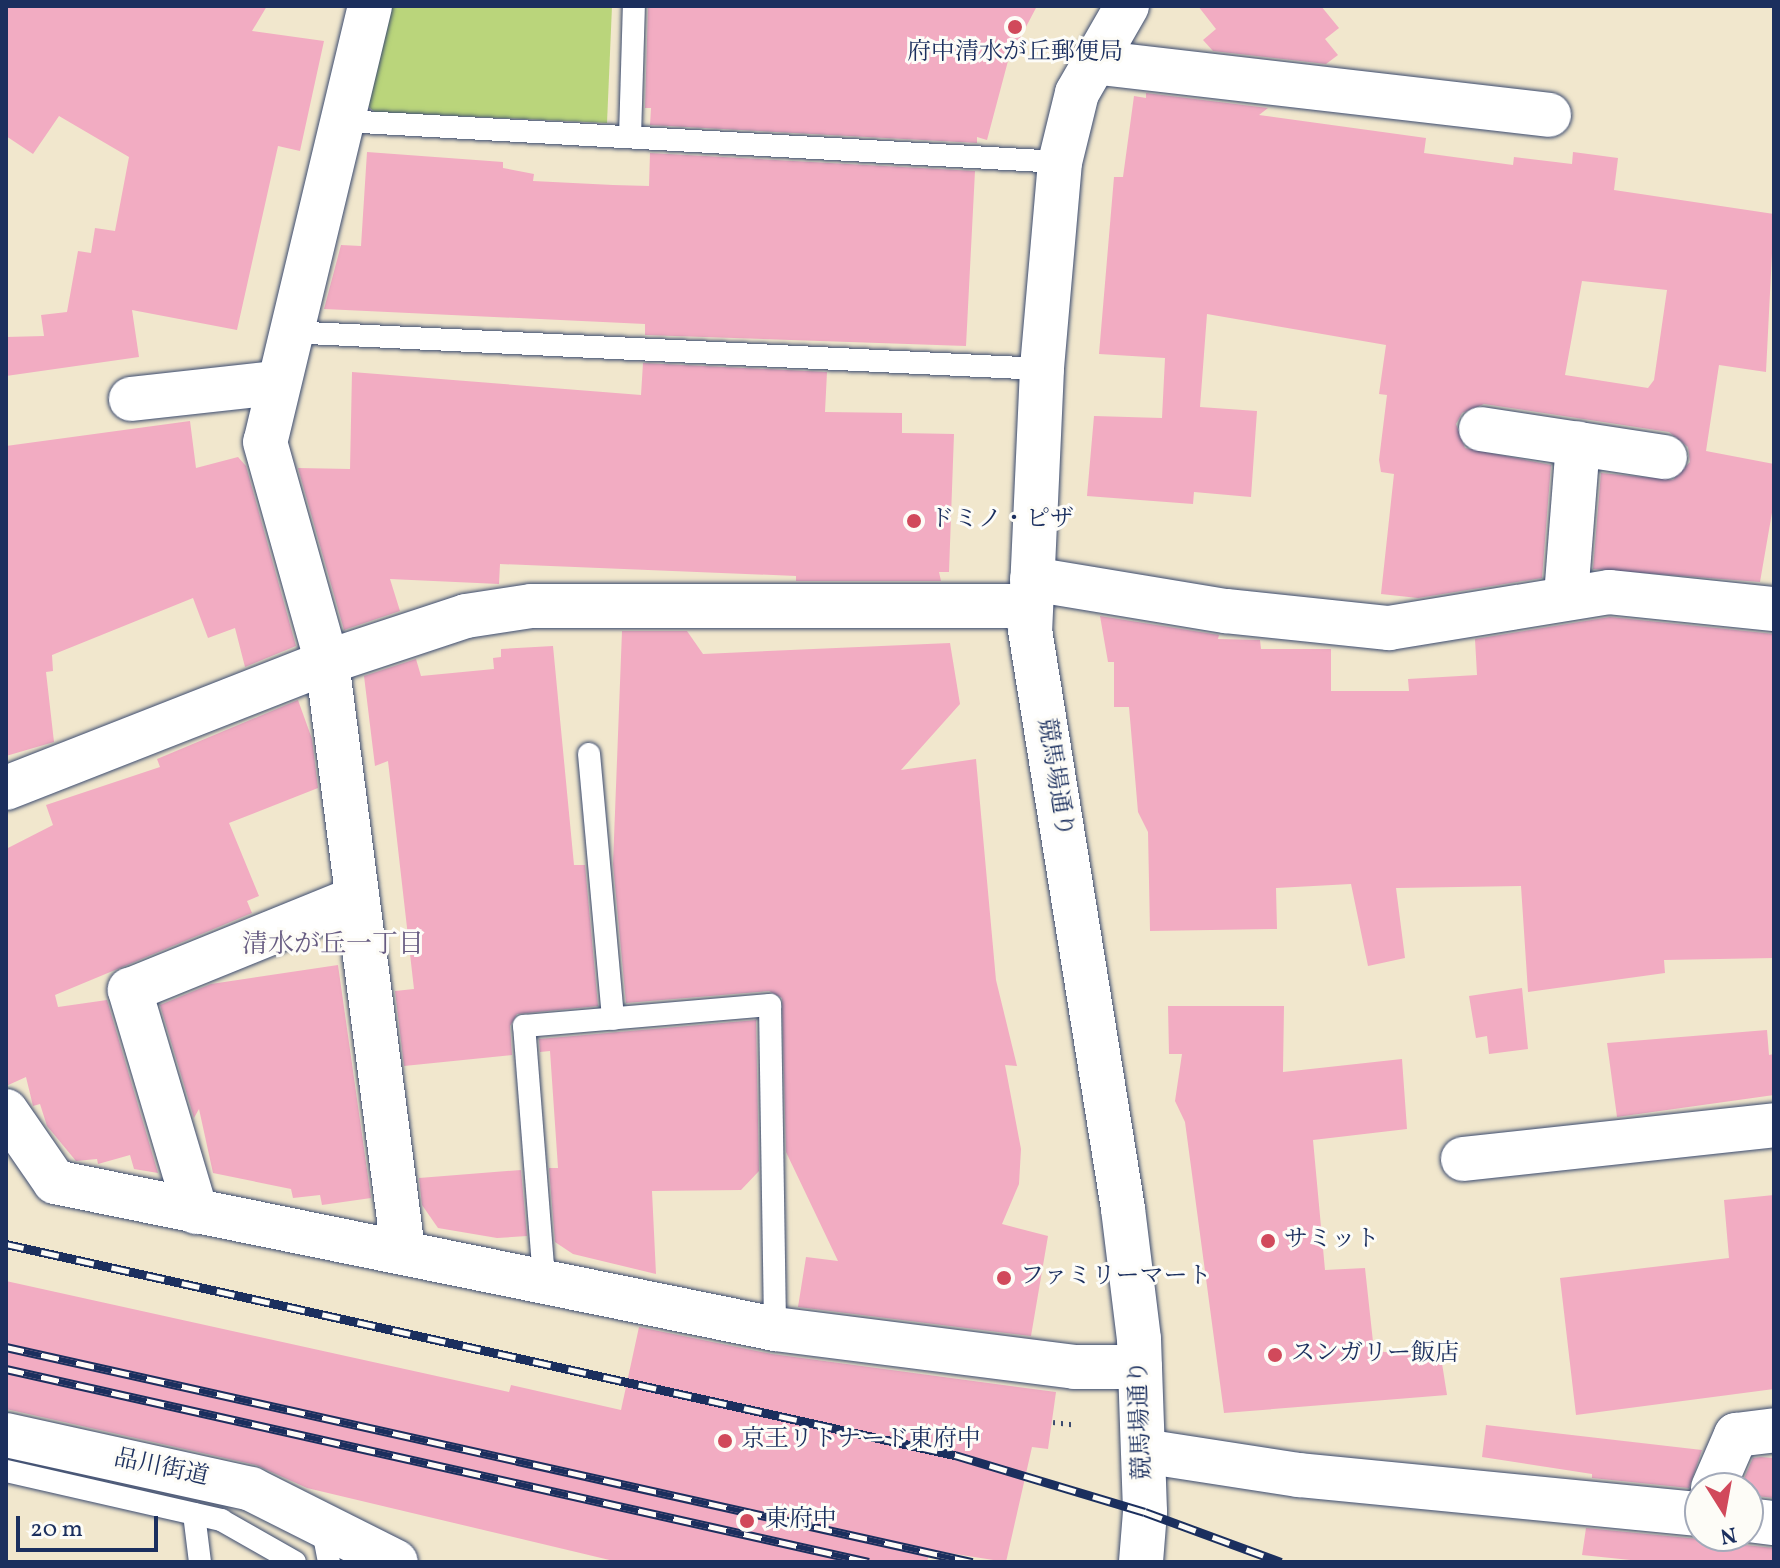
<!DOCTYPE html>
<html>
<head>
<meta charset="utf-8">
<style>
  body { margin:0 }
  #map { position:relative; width:1780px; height:1568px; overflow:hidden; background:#f1e7cd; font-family:Vollkorn,"Noto Serif JP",serif }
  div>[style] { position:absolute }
  .green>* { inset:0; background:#bad57b }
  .building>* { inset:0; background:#f2acc2 }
  .path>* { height:5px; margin-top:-2.5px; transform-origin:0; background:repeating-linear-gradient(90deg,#3b4b6f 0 2px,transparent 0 8px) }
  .roads { filter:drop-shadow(0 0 2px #3b4b6f) drop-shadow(0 0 2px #3b4b6f) }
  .service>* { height:22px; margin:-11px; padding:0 11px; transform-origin:11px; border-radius:11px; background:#fff }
  .minor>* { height:44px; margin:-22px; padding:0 22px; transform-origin:22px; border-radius:22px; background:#fff }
  .tertiary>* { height:44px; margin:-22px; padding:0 22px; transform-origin:22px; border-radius:22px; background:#fff }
  .rail>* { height:9px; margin-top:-4.5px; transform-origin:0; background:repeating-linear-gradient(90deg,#fdfcf7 0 18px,#1b2f5e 0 36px); box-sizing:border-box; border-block:2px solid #1b2f5e }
  .dots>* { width:22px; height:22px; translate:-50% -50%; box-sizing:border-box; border:4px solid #fdfcf7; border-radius:50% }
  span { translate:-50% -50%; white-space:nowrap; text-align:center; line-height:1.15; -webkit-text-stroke:6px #fdfcf7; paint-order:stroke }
  .poi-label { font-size:24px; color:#1b2f5e }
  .left { translate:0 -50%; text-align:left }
  .street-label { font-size:24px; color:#1b2f5e }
  .neighbourhood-label { font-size:26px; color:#665b81 }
  .frame { position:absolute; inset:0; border:8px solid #1b2f5e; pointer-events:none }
  .north { position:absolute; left:1684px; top:1472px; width:80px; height:80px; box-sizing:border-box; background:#fdfcf7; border:2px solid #a3aaba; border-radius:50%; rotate:169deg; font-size:22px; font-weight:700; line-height:32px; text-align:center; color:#1b2f5e }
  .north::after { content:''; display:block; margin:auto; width:28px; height:36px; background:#d1495b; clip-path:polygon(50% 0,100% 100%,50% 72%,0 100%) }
  .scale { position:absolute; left:16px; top:1516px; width:142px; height:36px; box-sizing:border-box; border:4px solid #1b2f5e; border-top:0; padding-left:10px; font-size:24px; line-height:28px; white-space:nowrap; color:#1b2f5e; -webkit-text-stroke:6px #fdfcf7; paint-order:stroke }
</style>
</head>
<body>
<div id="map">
  <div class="green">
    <div style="clip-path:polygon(389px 6px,612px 6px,607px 123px,375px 112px,365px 104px)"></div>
  </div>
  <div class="building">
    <div style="clip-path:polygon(6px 6px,267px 6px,252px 31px,324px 41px,300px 151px,278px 146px,237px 330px,132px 310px,139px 357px,6px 376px,6px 337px,44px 336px,41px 315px,67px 312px,78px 251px,91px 253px,95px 228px,115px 231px,129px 157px,59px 116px,33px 154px,6px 136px)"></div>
    <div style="clip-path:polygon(648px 6px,1037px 6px,1008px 61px,987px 140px,977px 137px,977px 143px,650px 125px,651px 108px,645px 108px)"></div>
    <div style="clip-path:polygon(1198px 6px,1321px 6px,1339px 28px,1325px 39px,1338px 55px,1326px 64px,1213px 51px,1203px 40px,1216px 29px)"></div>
    <div style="clip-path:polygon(evenodd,1146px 93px,1268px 108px,1259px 115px,1426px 138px,1424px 153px,1513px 165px,1514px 157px,1572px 164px,1573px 152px,1618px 158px,1614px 190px,1774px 214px,1766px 372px,1719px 365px,1706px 451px,1774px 464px,1774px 501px,1760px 582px,1593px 569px,1601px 473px,1673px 480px,1690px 462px,1688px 447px,1669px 432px,1484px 404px,1462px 413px,1456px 424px,1465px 448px,1551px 465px,1542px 578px,1418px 598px,1381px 594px,1394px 474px,1381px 472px,1379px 460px,1387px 395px,1379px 394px,1386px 345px,1207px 314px,1200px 407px,1257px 411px,1251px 497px,1194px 492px,1193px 504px,1087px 496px,1094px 416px,1162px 418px,1165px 358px,1099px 354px,1114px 177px,1123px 177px,1134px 96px,1146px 98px,1146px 93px,1582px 281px,1667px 290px,1654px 380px,1648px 388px,1565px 375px,1582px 281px)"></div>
    <div style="clip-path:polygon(367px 152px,503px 162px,503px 168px,534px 174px,533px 181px,613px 185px,649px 186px,650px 153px,975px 171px,966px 346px,645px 335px,645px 324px,324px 309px,341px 245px,361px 246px)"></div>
    <div style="clip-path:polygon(643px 363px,827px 372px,825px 412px,902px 413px,902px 433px,954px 434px,949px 572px,939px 572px,941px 581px,796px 581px,796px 576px,500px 564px,499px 584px,390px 579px,400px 611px,344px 630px,298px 468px,350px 469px,352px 372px,641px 395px)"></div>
    <div style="clip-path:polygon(190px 421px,196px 468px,238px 457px,246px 466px,296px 646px,245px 667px,235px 628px,208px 638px,193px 598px,52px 655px,53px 671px,46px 672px,54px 742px,6px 756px,6px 446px)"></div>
    <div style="clip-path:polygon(1100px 616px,1219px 635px,1218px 639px,1260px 640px,1261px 649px,1331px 649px,1331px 691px,1409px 691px,1408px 679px,1477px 675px,1475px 639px,1610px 617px,1774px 634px,1774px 958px,1664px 960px,1665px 973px,1528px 992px,1521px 886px,1396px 888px,1405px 958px,1368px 966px,1351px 884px,1276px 888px,1277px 929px,1150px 931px,1148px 832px,1138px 812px,1129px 707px,1114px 707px,1114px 662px,1108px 662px)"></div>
    <div style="clip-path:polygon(622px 631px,687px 631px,703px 654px,950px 643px,960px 704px,901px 770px,976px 759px,996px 980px,1017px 1066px,1005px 1065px,1021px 1149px,1019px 1184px,1002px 1224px,1048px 1236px,1031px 1336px,798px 1307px,806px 1257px,838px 1261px,786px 1152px,782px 998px,769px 991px,626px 1003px,613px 864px)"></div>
    <div style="clip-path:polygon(553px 646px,574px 865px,585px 865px,598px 1006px,517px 1014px,510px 1026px,512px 1055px,404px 1066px,395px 991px,414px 989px,388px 761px,375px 766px,364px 676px,416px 659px,421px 676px,494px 669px,493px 658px,501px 657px,501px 649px)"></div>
    <div style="clip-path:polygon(298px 700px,312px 739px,318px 788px,229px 823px,259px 896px,247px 901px,252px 913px,55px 995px,58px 1007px,107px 1000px,158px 1173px,134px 1169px,130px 1155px,98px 1164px,97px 1159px,76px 1161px,47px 1126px,40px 1104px,33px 1106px,26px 1077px,6px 1086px,6px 849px,53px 825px,46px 805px,160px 767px,157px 759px)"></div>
    <div style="clip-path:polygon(338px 965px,371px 1198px,322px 1205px,320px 1195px,293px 1198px,291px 1189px,213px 1173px,199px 1109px,194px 1118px,160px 1005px,211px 984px)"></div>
    <div style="clip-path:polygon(1522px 988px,1528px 1049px,1489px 1054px,1487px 1036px,1476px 1038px,1469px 996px)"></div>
    <div style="clip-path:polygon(1168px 1006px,1284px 1006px,1283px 1072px,1402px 1059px,1407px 1129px,1313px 1140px,1325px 1270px,1365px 1268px,1374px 1351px,1441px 1357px,1447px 1395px,1224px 1413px,1185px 1122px,1175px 1101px,1182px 1054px,1169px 1054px)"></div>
    <div style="clip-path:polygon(756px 1020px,759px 1171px,741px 1190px,652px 1191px,656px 1274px,573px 1254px,555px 1242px,549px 1168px,558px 1168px,550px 1051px,540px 1052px,539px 1039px)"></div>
    <div style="clip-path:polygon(1767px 1030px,1769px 1055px,1774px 1054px,1774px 1095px,1617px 1117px,1607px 1043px)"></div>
    <div style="clip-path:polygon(521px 1170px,527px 1236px,497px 1238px,438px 1228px,422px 1205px,419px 1178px)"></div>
    <div style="clip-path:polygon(1774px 1195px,1774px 1389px,1576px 1415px,1560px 1278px,1729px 1258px,1724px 1200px)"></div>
    <div style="clip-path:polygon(6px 1281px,509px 1392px,511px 1385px,621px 1410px,639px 1327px,772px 1354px,1056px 1392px,1048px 1449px,1032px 1447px,1006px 1562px,930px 1550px,927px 1562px,618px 1562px,307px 1488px,256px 1465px,6px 1409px)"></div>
    <div style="clip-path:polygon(1486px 1425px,1702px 1450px,1689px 1488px,1592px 1478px,1592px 1474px,1482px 1457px)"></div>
    <div style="clip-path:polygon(1761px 1457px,1774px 1458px,1774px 1498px,1748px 1495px,1748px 1488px,1740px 1488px,1753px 1458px)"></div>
    <div style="clip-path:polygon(1586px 1528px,1698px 1539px,1730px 1536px,1745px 1545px,1774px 1548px,1774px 1562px,1650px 1562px,1582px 1555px)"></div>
  </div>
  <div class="path">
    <div style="left:1053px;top:1422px;width:23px;rotate:7deg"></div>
  </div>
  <div class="roads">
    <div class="service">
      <div style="left:344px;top:121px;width:717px;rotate:3.28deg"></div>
      <div style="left:630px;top:137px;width:131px;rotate:-88.3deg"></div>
      <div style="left:288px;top:332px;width:755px;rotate:2.81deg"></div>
      <div style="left:589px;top:754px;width:266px;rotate:84.8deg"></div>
      <div style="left:544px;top:1279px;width:254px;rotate:-94.5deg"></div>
      <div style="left:524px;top:1026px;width:247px;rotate:-4.9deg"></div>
      <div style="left:770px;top:1005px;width:324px;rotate:89.1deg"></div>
      <div style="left:6px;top:1471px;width:221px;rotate:12.8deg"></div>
      <div style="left:221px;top:1520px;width:85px;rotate:29.6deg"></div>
      <div style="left:194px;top:1514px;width:48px;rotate:82.9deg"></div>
      <div style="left:322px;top:1526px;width:37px;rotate:79deg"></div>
    </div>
    <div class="minor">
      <div style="left:370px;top:6px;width:448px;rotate:103.5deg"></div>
      <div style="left:265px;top:442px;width:229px;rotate:74.3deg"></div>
      <div style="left:327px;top:662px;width:593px;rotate:82.64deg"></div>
      <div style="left:1092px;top:62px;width:460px;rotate:6.6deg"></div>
      <div style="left:131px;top:399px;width:147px;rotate:-6.3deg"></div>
      <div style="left:1481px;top:429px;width:186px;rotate:8.7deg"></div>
      <div style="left:1032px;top:579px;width:197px;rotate:9.4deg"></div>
      <div style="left:1226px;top:611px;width:164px;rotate:6deg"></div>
      <div style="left:1389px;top:628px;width:223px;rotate:-9.3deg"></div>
      <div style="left:1609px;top:592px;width:166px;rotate:5.9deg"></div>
      <div style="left:1566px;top:596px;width:153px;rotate:-85.5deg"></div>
      <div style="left:6px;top:788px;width:345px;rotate:-21.4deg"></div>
      <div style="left:327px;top:662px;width:146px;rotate:-18.3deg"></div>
      <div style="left:466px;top:616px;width:66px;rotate:-8.7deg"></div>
      <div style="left:531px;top:606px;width:500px"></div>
      <div style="left:6px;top:1111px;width:86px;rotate:55.4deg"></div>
      <div style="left:55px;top:1182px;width:735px;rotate:11.54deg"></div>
      <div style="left:775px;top:1329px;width:301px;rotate:7.2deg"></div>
      <div style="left:1074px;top:1367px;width:66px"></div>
      <div style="left:1463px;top:1159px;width:313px;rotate:-6.2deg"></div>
      <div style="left:196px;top:1212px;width:232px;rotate:-106.6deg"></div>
      <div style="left:130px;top:990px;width:245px;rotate:-22.1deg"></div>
      <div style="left:6px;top:1435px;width:251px;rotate:12.4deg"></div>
      <div style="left:251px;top:1489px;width:162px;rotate:26.7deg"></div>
      <div style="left:1144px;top:1451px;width:157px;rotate:8.8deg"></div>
      <div style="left:1299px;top:1475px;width:403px;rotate:5.6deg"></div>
      <div style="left:1713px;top:1488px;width:58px;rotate:-66.5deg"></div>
      <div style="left:1736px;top:1435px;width:38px;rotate:-7deg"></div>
      <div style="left:1748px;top:1520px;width:26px;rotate:7deg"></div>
    </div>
    <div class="tertiary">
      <div style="left:1127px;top:6px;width:100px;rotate:119.9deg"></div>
      <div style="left:1077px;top:93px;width:71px;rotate:103.8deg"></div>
      <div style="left:1060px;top:162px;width:208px;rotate:95deg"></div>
      <div style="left:1042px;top:369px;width:261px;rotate:92.6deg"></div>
      <div style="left:1030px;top:630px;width:586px;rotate:80.87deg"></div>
      <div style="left:1123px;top:1209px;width:131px;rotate:83deg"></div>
      <div style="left:1139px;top:1339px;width:173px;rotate:88deg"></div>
      <div style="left:1145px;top:1512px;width:50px;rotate:94.6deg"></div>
    </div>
  </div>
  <div class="rail">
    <div style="left:6px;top:1244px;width:972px;rotate:12.54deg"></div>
    <div style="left:955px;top:1455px;width:198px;rotate:16.7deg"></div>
    <div style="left:1145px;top:1512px;width:145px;rotate:20.2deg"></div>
    <div style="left:6px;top:1347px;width:990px;rotate:12.55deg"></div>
    <div style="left:6px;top:1369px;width:884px;rotate:12.61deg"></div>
  </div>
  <div class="dots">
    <div style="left:1015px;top:27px;background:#d1495b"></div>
    <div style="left:914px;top:521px;background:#d1495b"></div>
    <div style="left:1268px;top:1241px;background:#d1495b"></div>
    <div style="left:1004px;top:1278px;background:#d1495b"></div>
    <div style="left:1275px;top:1355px;background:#d1495b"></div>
    <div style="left:725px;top:1441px;background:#d1495b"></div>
    <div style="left:747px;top:1521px;background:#d1495b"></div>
  </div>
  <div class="poi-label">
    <span style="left:1015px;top:54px">府中清水が丘郵便局</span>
    <span class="left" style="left:930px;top:521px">ドミノ・ピザ</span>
    <span class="left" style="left:1284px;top:1241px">サミット</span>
    <span class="left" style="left:1020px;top:1278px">ファミリーマート</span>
    <span class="left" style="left:1291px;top:1355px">スンガリー飯店</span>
    <span class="left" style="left:741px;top:1441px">京王リトナード東府中</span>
    <span class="left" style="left:765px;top:1521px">東府中</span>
  </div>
  <div class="street-label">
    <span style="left:1054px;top:778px;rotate:81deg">競馬場通り</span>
    <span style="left:1142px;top:1420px;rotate:-92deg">競馬場通り</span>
    <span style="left:161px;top:1469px;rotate:12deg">品川街道</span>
  </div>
  <div class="neighbourhood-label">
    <span style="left:333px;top:946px">清水が丘一丁目</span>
  </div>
  <div class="frame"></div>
  <div class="north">N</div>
  <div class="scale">20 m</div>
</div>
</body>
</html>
